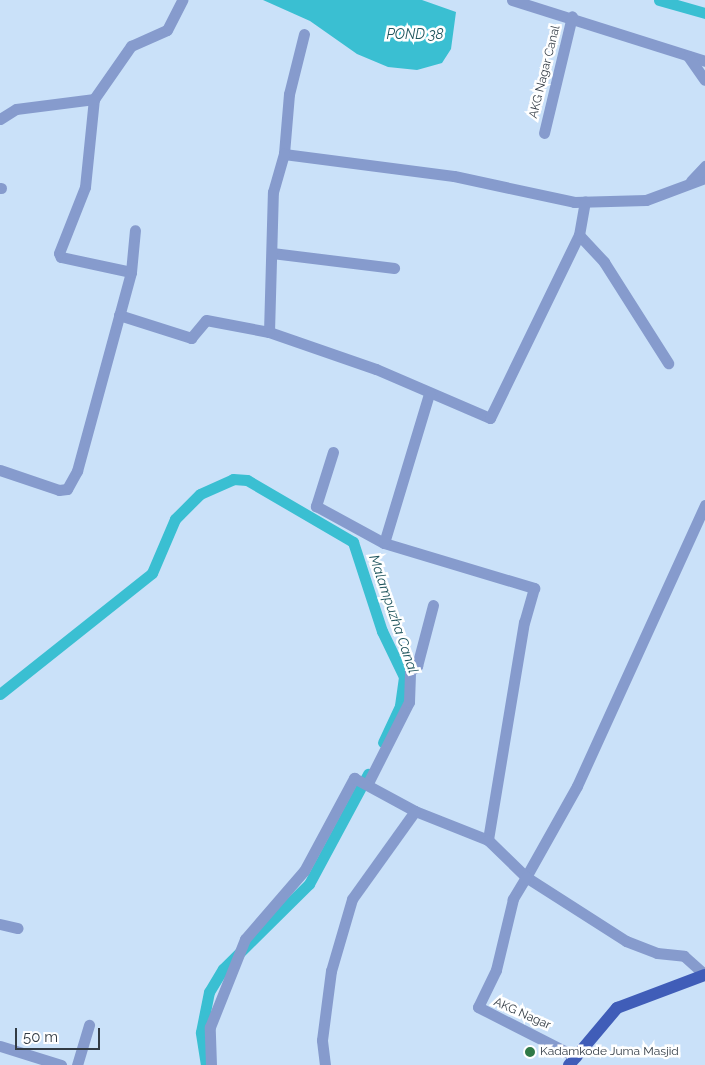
<!DOCTYPE html>
<html>
<head>
<meta charset="utf-8">
<style>
  body { margin:0 }
  #map { position:relative; width:705px; height:1065px; overflow:hidden; background:#cae1f9; font-family:Raleway,sans-serif }
  div>[style] { position:absolute }
  .water>* { inset:0; background:#3abfd2 }
  .canal>* { height:11px; margin:-5.5px; padding:0 5.5px; transform-origin:5.5px; border-radius:5.5px; background:#3abfd2 }
  .minor>* { height:11px; margin:-5.5px; padding:0 5.5px; transform-origin:5.5px; border-radius:5.5px; background:#869bcd }
  .major>* { height:12px; margin:-6px; padding:0 6px; transform-origin:6px; border-radius:6px; background:#405db8 }
  .dots>* { width:14px; height:14px; translate:-50% -50%; box-sizing:border-box; border:2px solid #fff; border-radius:50% }
  span { translate:-50% -50%; white-space:nowrap; text-align:center; line-height:1.15; -webkit-text-stroke:5px #fff; paint-order:stroke }
  .street-label { font-size:12px; color:#323b44 }
  .poi-label { font-size:12px; color:#323b44 }
  .left { translate:0 -50%; text-align:left }
  .water-label { font-size:14px; color:#1e545c; font-style:italic }
  .scale { position:absolute; left:15px; top:1028px; width:85px; height:22px; box-sizing:border-box; border:2px solid #323b44; border-top:0; padding-left:6px; font-size:15px; line-height:18px; white-space:nowrap; color:#323b44; -webkit-text-stroke:4px #fff; paint-order:stroke }
</style>
</head>
<body>
<div id="map">
  <div class="water">
    <div style="clip-path:polygon(263px 0,422px 0,456px 12px,451px 49px,442px 63px,417px 70px,388px 67px,357px 54px,310px 21px)"></div>
  </div>
  <div class="canal">
    <div style="left:659px;top:0;width:48px;rotate:15.8deg"></div>
    <div style="left:0;top:694px;width:194px;rotate:-38.5deg"></div>
    <div style="left:152px;top:573px;width:59px;rotate:-66.9deg"></div>
    <div style="left:175px;top:519px;width:35px;rotate:-45deg"></div>
    <div style="left:200px;top:494px;width:36px;rotate:-24deg"></div>
    <div style="left:233px;top:479px;width:14px;rotate:4deg"></div>
    <div style="left:247px;top:480px;width:123px;rotate:30.3deg"></div>
    <div style="left:353px;top:542px;width:94px;rotate:72deg"></div>
    <div style="left:382px;top:631px;width:51px;rotate:64.4deg"></div>
    <div style="left:404px;top:677px;width:29px;rotate:98deg"></div>
    <div style="left:400px;top:706px;width:40px;rotate:115deg"></div>
    <div style="left:206px;top:1065px;width:33px;rotate:-99deg"></div>
    <div style="left:201px;top:1032px;width:41px;rotate:-78.7deg"></div>
    <div style="left:209px;top:992px;width:27px;rotate:-59deg"></div>
    <div style="left:223px;top:969px;width:121px;rotate:-44.7deg"></div>
    <div style="left:309px;top:884px;width:125px;rotate:-61.8deg"></div>
  </div>
  <div class="minor">
    <div style="left:512px;top:0;width:202px;rotate:17.5deg"></div>
    <div style="left:304px;top:34px;width:62px;rotate:104deg"></div>
    <div style="left:289px;top:94px;width:60px;rotate:94.8deg"></div>
    <div style="left:284px;top:154px;width:171px;rotate:7.4deg"></div>
    <div style="left:454px;top:176px;width:123px;rotate:12.2deg"></div>
    <div style="left:574px;top:202px;width:72px;rotate:-1.6deg"></div>
    <div style="left:646px;top:200px;width:63px;rotate:-20.4deg"></div>
    <div style="left:688px;top:56px;width:29px;rotate:55deg"></div>
    <div style="left:0;top:119px;width:19px;rotate:-32deg"></div>
    <div style="left:16px;top:109px;width:79px;rotate:-7.3deg"></div>
    <div style="left:544px;top:133px;width:120px;rotate:-76.5deg"></div>
    <div style="left:691px;top:181px;width:21px;rotate:-47deg"></div>
    <div style="left:0;top:188px;width:1px"></div>
    <div style="left:579px;top:235px;width:37px;rotate:47deg"></div>
    <div style="left:604px;top:262px;width:120px;rotate:57.6deg"></div>
    <div style="left:272px;top:253px;width:123px;rotate:7deg"></div>
    <div style="left:131px;top:272px;width:72px;rotate:-167.9deg"></div>
    <div style="left:61px;top:257px;width:4px;rotate:-117deg"></div>
    <div style="left:59px;top:253px;width:71px;rotate:-68.5deg"></div>
    <div style="left:85px;top:187px;width:88px;rotate:-84.2deg"></div>
    <div style="left:94px;top:99px;width:65px;rotate:-55.1deg"></div>
    <div style="left:131px;top:46px;width:39px;rotate:-24deg"></div>
    <div style="left:167px;top:30px;width:34px;rotate:-63deg"></div>
    <div style="left:119px;top:315px;width:76px;rotate:17.7deg"></div>
    <div style="left:191px;top:338px;width:23px;rotate:-50deg"></div>
    <div style="left:206px;top:320px;width:64px;rotate:10.8deg"></div>
    <div style="left:269px;top:332px;width:113px;rotate:19.1deg"></div>
    <div style="left:376px;top:369px;width:124px;rotate:23.3deg"></div>
    <div style="left:490px;top:418px;width:203px;rotate:-64.1deg"></div>
    <div style="left:579px;top:235px;width:34px;rotate:-80deg"></div>
    <div style="left:269px;top:332px;width:140px;rotate:-88.4deg"></div>
    <div style="left:273px;top:192px;width:40px;rotate:-74deg"></div>
    <div style="left:333px;top:452px;width:57px;rotate:107.5deg"></div>
    <div style="left:316px;top:506px;width:77px;rotate:28.6deg"></div>
    <div style="left:384px;top:543px;width:157px;rotate:16.7deg"></div>
    <div style="left:534px;top:588px;width:35px;rotate:106deg"></div>
    <div style="left:524px;top:622px;width:221px;rotate:99.4deg"></div>
    <div style="left:0;top:470px;width:62px;rotate:18.7deg"></div>
    <div style="left:59px;top:490px;width:8px;rotate:-7deg"></div>
    <div style="left:67px;top:489px;width:21px;rotate:-61deg"></div>
    <div style="left:77px;top:471px;width:206px;rotate:-74.8deg"></div>
    <div style="left:131px;top:272px;width:42px;rotate:-84.6deg"></div>
    <div style="left:705px;top:505px;width:309px;rotate:114.5deg"></div>
    <div style="left:577px;top:786px;width:104px;rotate:119.3deg"></div>
    <div style="left:526px;top:877px;width:119px;rotate:32.6deg"></div>
    <div style="left:626px;top:941px;width:33px;rotate:21deg"></div>
    <div style="left:657px;top:953px;width:27px;rotate:6deg"></div>
    <div style="left:684px;top:956px;width:28px;rotate:42deg"></div>
    <div style="left:384px;top:543px;width:156px;rotate:-73.2deg"></div>
    <div style="left:368px;top:783px;width:91px;rotate:-63.2deg"></div>
    <div style="left:409px;top:702px;width:31px;rotate:-88deg"></div>
    <div style="left:410px;top:671px;width:9px;rotate:-36deg"></div>
    <div style="left:417px;top:666px;width:63px;rotate:-75.3deg"></div>
    <div style="left:0;top:924px;width:18px;rotate:13deg"></div>
    <div style="left:0;top:1046px;width:64px;rotate:17.3deg"></div>
    <div style="left:77px;top:1065px;width:42px;rotate:-73.3deg"></div>
    <div style="left:211px;top:1065px;width:38px;rotate:-92deg"></div>
    <div style="left:210px;top:1027px;width:95px;rotate:-68.3deg"></div>
    <div style="left:245px;top:939px;width:90px;rotate:-49.1deg"></div>
    <div style="left:304px;top:871px;width:106px;rotate:-61.7deg"></div>
    <div style="left:354px;top:778px;width:69px;rotate:28.4deg"></div>
    <div style="left:415px;top:811px;width:79px;rotate:21.7deg"></div>
    <div style="left:488px;top:840px;width:53px;rotate:44.2deg"></div>
    <div style="left:526px;top:877px;width:26px;rotate:121deg"></div>
    <div style="left:513px;top:899px;width:73px;rotate:103.5deg"></div>
    <div style="left:496px;top:970px;width:41px;rotate:115.9deg"></div>
    <div style="left:478px;top:1007px;width:110px;rotate:27deg"></div>
    <div style="left:325px;top:1065px;width:25px;rotate:-97deg"></div>
    <div style="left:322px;top:1040px;width:70px;rotate:-82.6deg"></div>
    <div style="left:331px;top:971px;width:75px;rotate:-73.7deg"></div>
    <div style="left:352px;top:899px;width:108px;rotate:-54.4deg"></div>
  </div>
  <div class="major">
    <div style="left:569px;top:1065px;width:75px;rotate:-49.9deg"></div>
    <div style="left:617px;top:1008px;width:94px;rotate:-20.6deg"></div>
  </div>
  <div class="dots">
    <div style="left:530px;top:1052px;background:#2f7947"></div>
  </div>
  <div class="street-label">
    <span style="left:545px;top:72px;rotate:-76deg">AKG Nagar Canal</span>
    <span style="left:522px;top:1014px;rotate:24deg">AKG Nagar</span>
  </div>
  <div class="poi-label">
    <span class="left" style="left:540px;top:1052px">Kadamkode Juma Masjid</span>
  </div>
  <div class="water-label">
    <span style="left:415px;top:34px">POND 38</span>
    <span style="left:394px;top:614px;rotate:71deg">Malampuzha Canal</span>
  </div>
  <div class="scale">50 m</div>
</div>
</body>
</html>
